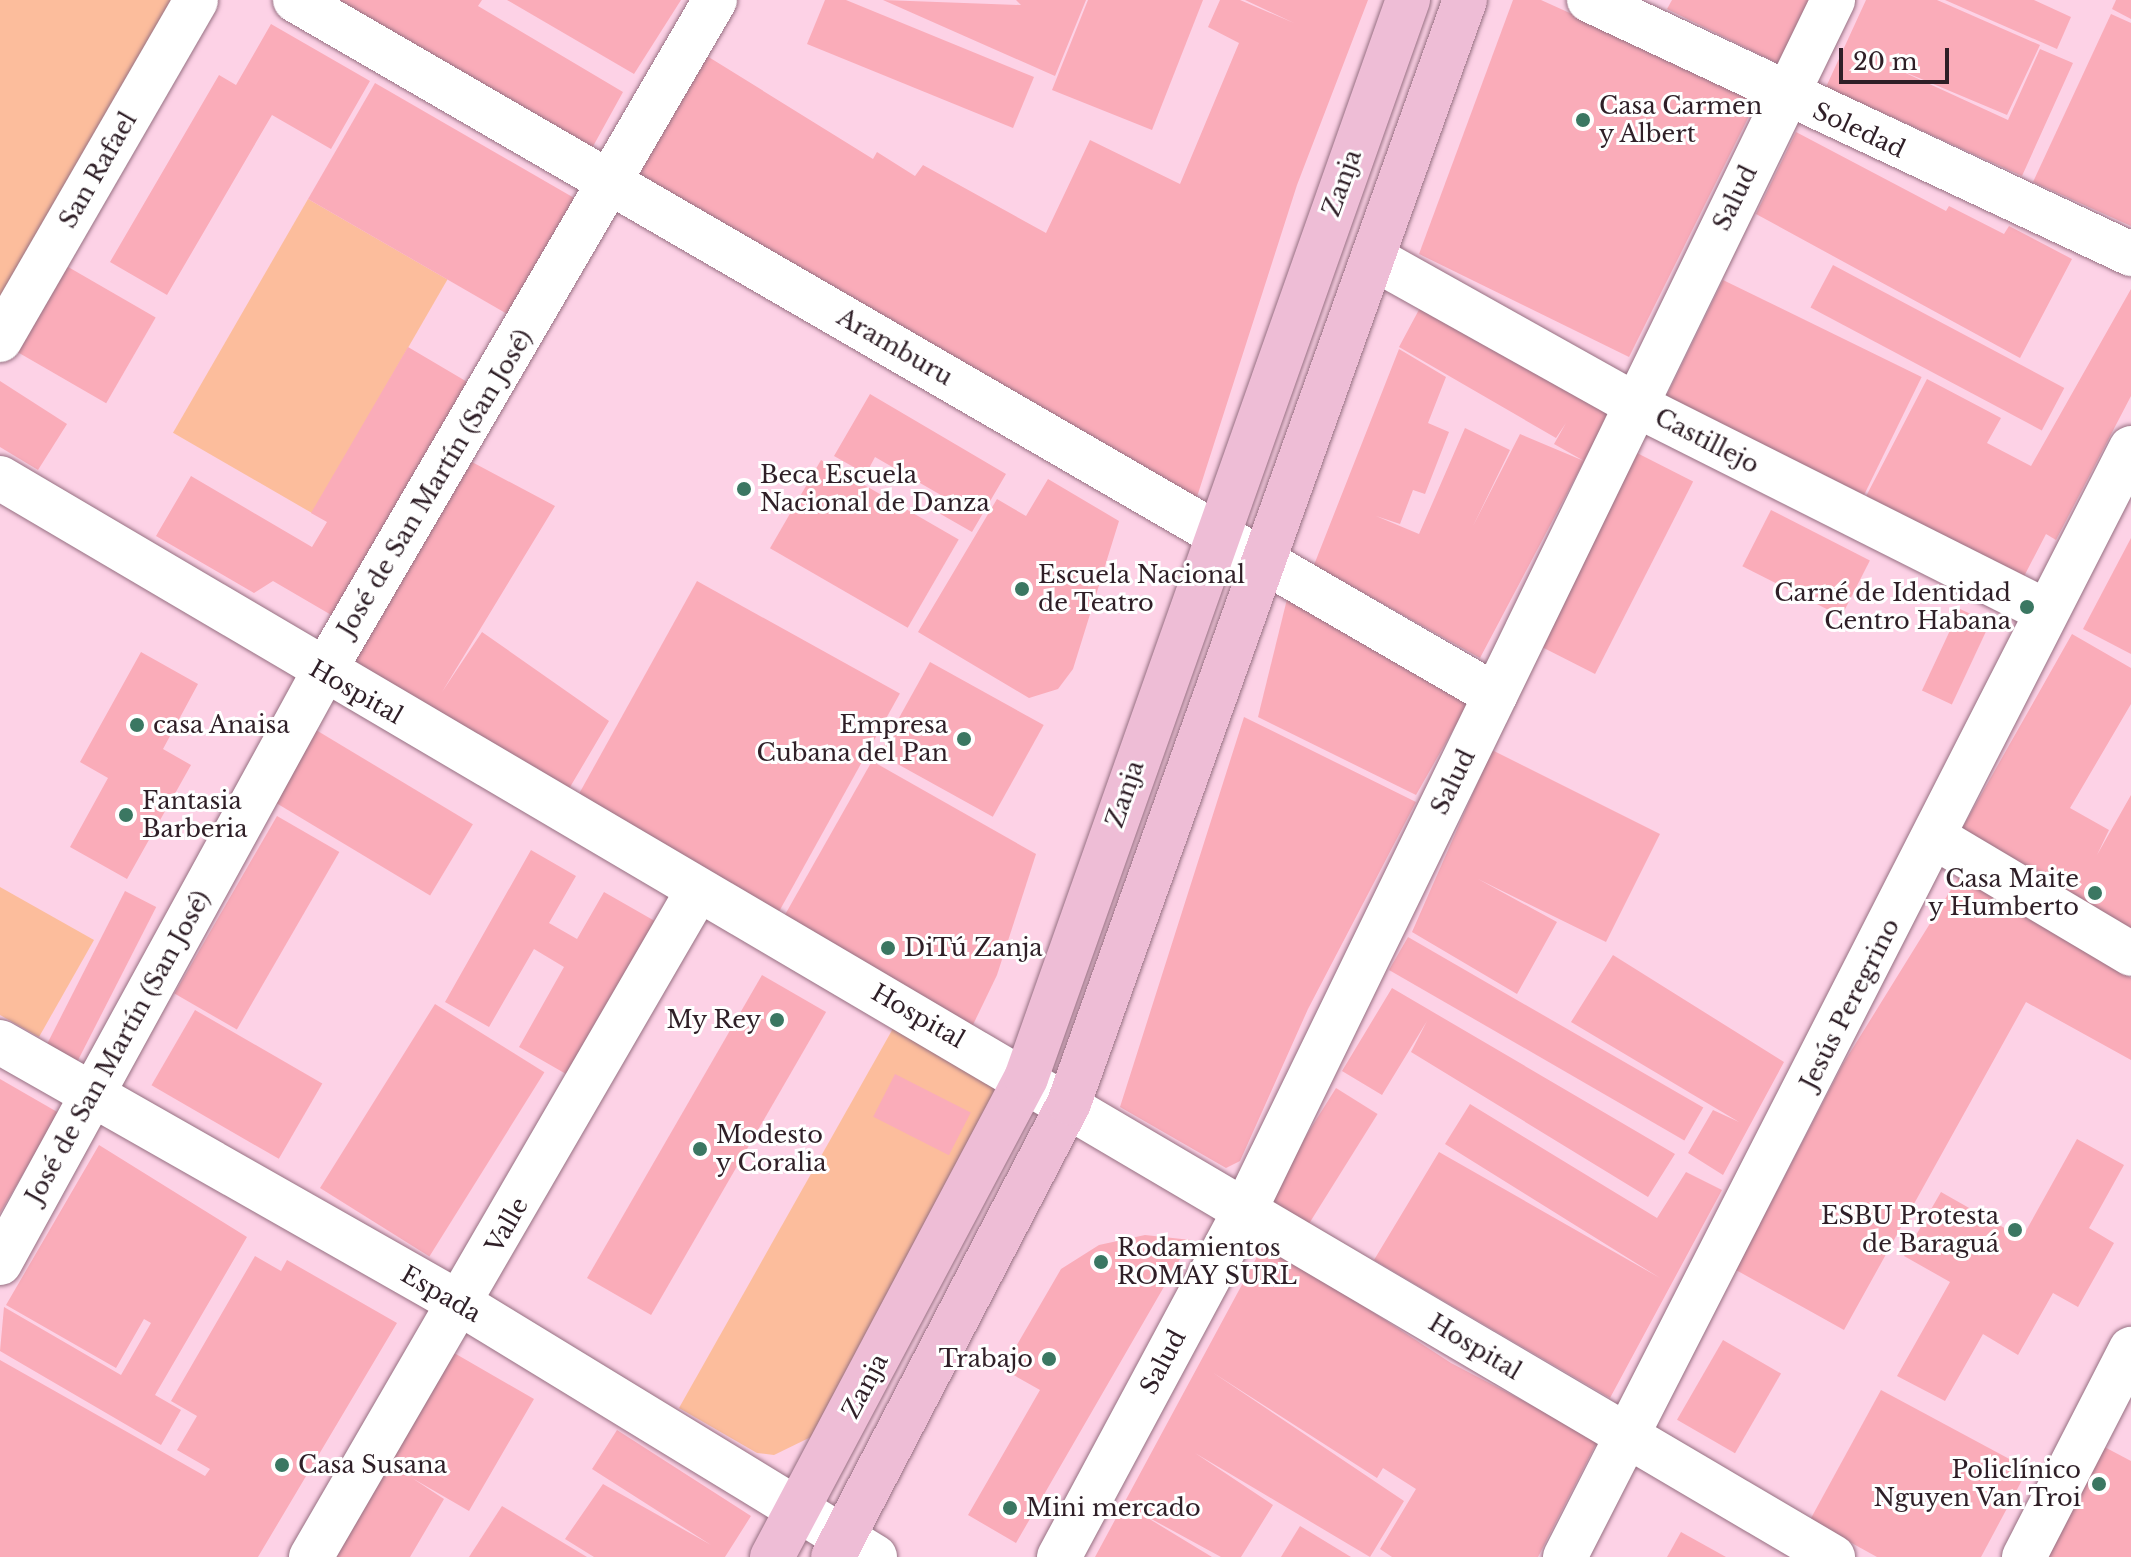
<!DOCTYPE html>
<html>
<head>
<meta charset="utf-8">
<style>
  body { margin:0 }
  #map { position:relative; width:2131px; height:1557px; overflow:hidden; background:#fdd2e6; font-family:"Libre Baskerville",serif }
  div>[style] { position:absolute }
  .green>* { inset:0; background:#fcbd9c; transform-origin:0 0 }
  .building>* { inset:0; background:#faacb9; transform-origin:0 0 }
  .roads { filter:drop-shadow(0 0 2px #967082) drop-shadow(0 0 2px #967082) }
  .minor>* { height:44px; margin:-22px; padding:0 22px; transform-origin:22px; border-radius:22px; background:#fff }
  .major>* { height:44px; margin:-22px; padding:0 22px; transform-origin:22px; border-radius:22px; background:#eebdd6 }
  .dots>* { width:22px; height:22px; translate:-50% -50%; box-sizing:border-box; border:4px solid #fff; border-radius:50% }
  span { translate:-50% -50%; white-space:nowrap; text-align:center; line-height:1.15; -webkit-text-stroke:6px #fff; paint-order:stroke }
  .poi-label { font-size:24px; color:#2f1f27 }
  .left { translate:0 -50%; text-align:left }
  .right { translate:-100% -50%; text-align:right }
  .street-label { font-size:24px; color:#2f1f27 }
  .scale { position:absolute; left:1839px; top:48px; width:110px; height:36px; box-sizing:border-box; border:4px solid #2f1f27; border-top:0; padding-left:10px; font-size:24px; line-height:28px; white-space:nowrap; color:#2f1f27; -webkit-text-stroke:6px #fff; paint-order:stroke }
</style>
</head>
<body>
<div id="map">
  <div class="green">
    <div style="clip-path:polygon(0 0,172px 0,0 298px)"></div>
    <div style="left:308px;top:199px;width:161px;height:270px;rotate:30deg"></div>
    <div style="clip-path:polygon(0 887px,94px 940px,39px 1037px,0 1015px)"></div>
    <div style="clip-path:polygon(904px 1009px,1026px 1078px,813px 1436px,774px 1455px,757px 1453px,679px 1408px)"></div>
  </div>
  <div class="building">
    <div style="clip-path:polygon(331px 0,482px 0,478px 6px,623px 92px,591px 150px)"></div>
    <div style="clip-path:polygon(507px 0,681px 0,634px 74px)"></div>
    <div style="clip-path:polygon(825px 0,846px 0,1034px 77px,1013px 128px,807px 44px)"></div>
    <div style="clip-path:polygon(883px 0,1021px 5px,1016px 0,1086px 0,1055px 76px)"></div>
    <div style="clip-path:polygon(1088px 0,1203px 0,1152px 130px,1052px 90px)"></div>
    <div style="clip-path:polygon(1220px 0,1240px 0,1294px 23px,1245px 0,1368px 0,1297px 185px,1196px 500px,635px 176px,707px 56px,873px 159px,877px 152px,915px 176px,923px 165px,1046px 233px,1090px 140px,1180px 184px,1239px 43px,1208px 27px)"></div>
    <div style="clip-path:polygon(1513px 0,1541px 0,1758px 98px,1629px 357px,1419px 254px)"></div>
    <div style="clip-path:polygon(1672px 0,1814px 0,1783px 66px,1667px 9px)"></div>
    <div style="clip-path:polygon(1866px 0,1937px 0,2040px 45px,2007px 115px,1888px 65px,2008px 120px,2040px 49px,2073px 63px,2022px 176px,1826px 87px)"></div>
    <div style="clip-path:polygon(1945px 0,2034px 0,2071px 17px,2057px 49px)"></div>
    <div style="clip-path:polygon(2116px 0,2131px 0,2131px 19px,2112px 9px)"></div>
    <div style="clip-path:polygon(2111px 14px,2131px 23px,2131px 226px,2033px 182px)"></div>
    <div style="clip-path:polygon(271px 24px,370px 81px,331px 149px,272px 115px,167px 295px,110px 262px,219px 75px,236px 85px)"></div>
    <div style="left:375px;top:83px;width:233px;height:134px;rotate:30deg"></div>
    <div style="clip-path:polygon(1796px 132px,1946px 211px,1949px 206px,2004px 234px,2009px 226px,2072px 259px,2020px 358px,1756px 214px)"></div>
    <div style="left:63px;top:264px;width:107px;height:99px;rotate:30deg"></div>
    <div style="left:1833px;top:265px;width:262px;height:48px;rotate:28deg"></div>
    <div style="left:1723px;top:280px;width:221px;height:140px;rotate:26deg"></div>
    <div style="clip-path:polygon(2131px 289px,2131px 396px,2056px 540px,2046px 534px,2019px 586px,1862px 504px,1927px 379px,2001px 418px,1987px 443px,2031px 466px)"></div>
    <div style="clip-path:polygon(1422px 304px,1612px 408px,1480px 658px,1314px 565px,1399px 349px,1446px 377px,1428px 423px,1449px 432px,1425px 494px,1413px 490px,1400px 524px,1376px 516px,1419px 534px,1465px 428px,1510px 450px,1473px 526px,1520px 434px,1584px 461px,1554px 444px,1566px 423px,1556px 438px,1399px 347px)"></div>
    <div style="clip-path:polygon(408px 347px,469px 383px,333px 616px,273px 581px,254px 593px,156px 536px,191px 476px,312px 547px,327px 522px,311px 513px)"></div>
    <div style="clip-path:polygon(0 381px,67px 424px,38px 470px,0 447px)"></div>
    <div style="clip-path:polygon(870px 394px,1006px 474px,972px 532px,937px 512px,946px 498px,875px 457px,866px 474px,834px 456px)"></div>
    <div style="left:1637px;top:453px;width:63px;height:216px;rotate:27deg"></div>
    <div style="left:821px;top:460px;width:159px;height:102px;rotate:30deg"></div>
    <div style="clip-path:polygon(472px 462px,555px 506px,442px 692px,482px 632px,609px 721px,563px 799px,342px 670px)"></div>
    <div style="clip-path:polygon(1048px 479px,1119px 521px,1073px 669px,1058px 689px,1029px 698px,918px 632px,997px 499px,1026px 516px)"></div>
    <div style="left:1771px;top:510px;width:111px;height:63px;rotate:27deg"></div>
    <div style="clip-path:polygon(2131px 538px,2131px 654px,2083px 629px)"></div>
    <div style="left:697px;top:581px;width:232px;height:259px;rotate:29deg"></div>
    <div style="clip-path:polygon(1288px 595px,1470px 700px,1416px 795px,1258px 717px)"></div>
    <div style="left:1960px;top:609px;width:33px;height:90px;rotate:25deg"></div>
    <div style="clip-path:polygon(2072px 634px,2131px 668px,2131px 704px,2070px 808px,2109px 830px,2097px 855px,2131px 795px,2131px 928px,1960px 832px)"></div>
    <div style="clip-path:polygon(141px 652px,198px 684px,163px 749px,191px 765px,127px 879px,70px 847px,108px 778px,80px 762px)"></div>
    <div style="left:930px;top:662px;width:130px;height:105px;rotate:29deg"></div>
    <div style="clip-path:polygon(1244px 717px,1416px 802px,1308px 1009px,1240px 1161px,1226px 1168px,1120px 1107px)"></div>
    <div style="left:316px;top:730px;width:183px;height:83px;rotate:31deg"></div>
    <div style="clip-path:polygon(1492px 750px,1660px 834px,1606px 942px,1478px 879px,1557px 922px,1517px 994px,1412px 932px)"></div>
    <div style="clip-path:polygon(872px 761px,1036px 854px,997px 975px,970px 1031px,782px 920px)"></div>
    <div style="left:277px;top:816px;width:72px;height:205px;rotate:30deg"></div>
    <div style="clip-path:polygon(531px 850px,576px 876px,549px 923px,577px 939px,604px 892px,660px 924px,573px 1078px,519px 1047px,564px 967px,534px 949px,489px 1027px,445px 1002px)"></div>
    <div style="clip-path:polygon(1960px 875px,2131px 978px,2131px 1060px,2026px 1002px,1844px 1330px,1736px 1270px,1843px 1064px)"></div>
    <div style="left:125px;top:891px;width:35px;height:177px;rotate:27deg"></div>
    <div style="left:1408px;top:937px;width:341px;height:38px;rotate:30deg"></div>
    <div style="clip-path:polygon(1613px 955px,1784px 1062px,1723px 1175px,1688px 1153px,1713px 1110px,1739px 1122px,1571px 1022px)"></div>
    <div style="left:762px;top:975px;width:74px;height:350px;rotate:30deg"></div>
    <div style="clip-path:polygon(1392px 988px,1675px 1154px,1648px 1197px,1411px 1052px,1427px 1021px,1382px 1095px,1342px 1071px)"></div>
    <div style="left:435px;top:1004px;width:129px;height:217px;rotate:32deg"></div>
    <div style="left:195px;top:1010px;width:147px;height:87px;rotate:30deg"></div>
    <div style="left:895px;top:1074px;width:85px;height:48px;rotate:27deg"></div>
    <div style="clip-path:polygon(0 1079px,59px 1113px,0 1213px)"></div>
    <div style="left:1336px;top:1088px;width:49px;height:135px;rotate:32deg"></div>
    <div style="clip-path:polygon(1470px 1104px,1657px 1218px,1686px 1172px,1722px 1190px,1610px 1398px,1374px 1260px,1439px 1152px,1660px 1278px,1445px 1144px)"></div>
    <div style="clip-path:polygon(2077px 1139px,2124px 1165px,2089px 1228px,2114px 1243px,2078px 1307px,2053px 1293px,2018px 1355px,1983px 1334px,1945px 1401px,1897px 1376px,1950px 1282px,1904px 1256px,1941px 1192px,2022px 1238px)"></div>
    <div style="clip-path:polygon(99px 1145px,247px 1237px,155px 1395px,181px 1410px,161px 1445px,0 1351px,4px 1307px,121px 1375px,151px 1323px,144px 1319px,116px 1368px,6px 1305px)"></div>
    <div style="clip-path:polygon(1145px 1235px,1191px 1240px,1016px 1543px,968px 1515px,1040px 1390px,1003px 1369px,1061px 1269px,1099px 1245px)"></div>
    <div style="clip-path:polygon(1265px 1242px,1451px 1363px,1598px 1440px,1538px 1557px,1392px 1557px,1380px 1549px,1416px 1489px,1383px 1468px,1377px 1478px,1212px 1372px,1404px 1501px,1370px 1557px,1195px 1453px,1273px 1505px,1241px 1557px,1221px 1557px,1133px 1509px,1212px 1557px,1095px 1557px)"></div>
    <div style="clip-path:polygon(255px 1256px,281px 1271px,287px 1260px,397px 1323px,258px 1557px,0 1557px,0 1360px,205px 1476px,210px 1469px,177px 1450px,197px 1416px,171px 1401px)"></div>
    <div style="left:1723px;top:1340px;width:67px;height:92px;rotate:30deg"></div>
    <div style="clip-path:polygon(449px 1350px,534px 1399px,469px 1511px,412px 1478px,444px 1499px,410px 1557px,329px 1557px)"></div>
    <div style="clip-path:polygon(1881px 1390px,2028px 1469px,1981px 1557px,1877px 1557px,1810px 1520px)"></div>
    <div style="clip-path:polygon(617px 1430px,751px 1516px,725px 1557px,594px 1557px,565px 1539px,603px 1484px,711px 1545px,592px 1469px)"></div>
    <div style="clip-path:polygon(2095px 1442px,2131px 1461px,2131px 1557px,2036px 1557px)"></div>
    <div style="clip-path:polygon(502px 1506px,587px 1557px,469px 1557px)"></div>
    <div style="clip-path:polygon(1300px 1526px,1351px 1557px,1281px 1557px)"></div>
    <div style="clip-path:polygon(1681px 1532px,1726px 1557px,1667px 1557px)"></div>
  </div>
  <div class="roads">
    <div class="minor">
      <div style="left:295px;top:0;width:1387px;rotate:30.08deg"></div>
      <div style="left:1589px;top:0;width:599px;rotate:25.11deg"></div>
      <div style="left:1373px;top:258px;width:299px;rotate:29.2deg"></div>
      <div style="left:1634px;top:404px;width:462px;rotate:26.7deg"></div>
      <div style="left:0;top:340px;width:392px;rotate:-60deg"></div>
      <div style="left:0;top:478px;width:2127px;rotate:30.48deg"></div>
      <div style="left:1936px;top:838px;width:227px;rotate:30.7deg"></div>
      <div style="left:0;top:1042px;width:530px;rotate:29.61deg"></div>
      <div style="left:461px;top:1304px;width:485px;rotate:31.4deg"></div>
      <div style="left:0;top:1263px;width:673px;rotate:-61.3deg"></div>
      <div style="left:323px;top:673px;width:779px;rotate:-59.78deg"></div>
      <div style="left:311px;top:1557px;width:771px;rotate:-59.88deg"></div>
      <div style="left:1059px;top:1557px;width:396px;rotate:-61.8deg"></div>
      <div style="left:1246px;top:1208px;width:1343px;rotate:-64.08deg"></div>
      <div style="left:1565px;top:1557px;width:1245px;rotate:-62.96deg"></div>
      <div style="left:2024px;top:1557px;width:234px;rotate:-62.8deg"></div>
    </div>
    <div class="major">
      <div style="left:772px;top:1557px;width:542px;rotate:-62.06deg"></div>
      <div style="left:1026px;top:1078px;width:1144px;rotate:-70.49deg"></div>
      <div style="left:833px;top:1557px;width:512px;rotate:-62.53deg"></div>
      <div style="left:1069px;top:1103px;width:1172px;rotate:-70.25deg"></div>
    </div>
  </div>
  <div class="dots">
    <div style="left:1583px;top:120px;background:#3b7762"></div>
    <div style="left:744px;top:489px;background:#3b7762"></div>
    <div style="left:1022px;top:589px;background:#3b7762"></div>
    <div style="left:2027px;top:607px;background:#3b7762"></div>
    <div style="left:137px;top:725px;background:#3b7762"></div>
    <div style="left:964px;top:739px;background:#3b7762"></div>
    <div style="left:126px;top:815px;background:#3b7762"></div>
    <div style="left:2095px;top:893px;background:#3b7762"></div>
    <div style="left:888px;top:948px;background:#3b7762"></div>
    <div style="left:777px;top:1020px;background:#3b7762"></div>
    <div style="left:700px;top:1149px;background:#3b7762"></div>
    <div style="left:2015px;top:1230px;background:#3b7762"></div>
    <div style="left:1101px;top:1262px;background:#3b7762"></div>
    <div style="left:1049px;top:1359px;background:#3b7762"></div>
    <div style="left:282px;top:1465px;background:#3b7762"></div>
    <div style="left:2099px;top:1484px;background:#3b7762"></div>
    <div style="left:1010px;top:1508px;background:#3b7762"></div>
  </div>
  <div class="poi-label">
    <span class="left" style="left:1599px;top:120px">Casa Carmen<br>y Albert</span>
    <span class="left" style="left:760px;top:489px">Beca Escuela<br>Nacional de Danza</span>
    <span class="left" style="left:1038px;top:589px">Escuela Nacional<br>de Teatro</span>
    <span class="right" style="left:2011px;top:607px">Carné de Identidad<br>Centro Habana</span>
    <span class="left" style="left:153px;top:725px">casa Anaisa</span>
    <span class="right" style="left:948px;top:739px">Empresa<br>Cubana del Pan</span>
    <span class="left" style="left:142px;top:815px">Fantasia<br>Barberia</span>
    <span class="right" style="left:2079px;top:893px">Casa Maite<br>y Humberto</span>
    <span class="left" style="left:904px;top:948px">DiTú Zanja</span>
    <span class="right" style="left:761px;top:1020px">My Rey</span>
    <span class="left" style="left:716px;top:1149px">Modesto<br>y Coralia</span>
    <span class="right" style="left:1999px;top:1230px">ESBU Protesta<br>de Baraguá</span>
    <span class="left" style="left:1117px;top:1262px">Rodamientos<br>ROMAY SURL</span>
    <span class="right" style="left:1033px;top:1359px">Trabajo</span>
    <span class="left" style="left:298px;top:1465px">Casa Susana</span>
    <span class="right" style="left:2081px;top:1484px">Policlínico<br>Nguyen Van Troi</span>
    <span class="left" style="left:1026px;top:1508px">Mini mercado</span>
  </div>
  <div class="street-label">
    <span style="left:1859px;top:130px;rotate:25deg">Soledad</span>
    <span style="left:98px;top:170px;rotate:-60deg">San Rafael</span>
    <span style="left:1342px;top:183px;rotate:-70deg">Zanja</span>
    <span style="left:1735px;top:198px;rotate:-64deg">Salud</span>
    <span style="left:895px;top:347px;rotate:30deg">Aramburu</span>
    <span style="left:1707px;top:441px;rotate:27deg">Castillejo</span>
    <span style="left:435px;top:483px;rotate:-59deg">José de San Martín (San José)</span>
    <span style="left:356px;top:692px;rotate:30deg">Hospital</span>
    <span style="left:1453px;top:782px;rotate:-64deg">Salud</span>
    <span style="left:1125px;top:794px;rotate:-71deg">Zanja</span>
    <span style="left:1850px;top:1004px;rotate:-63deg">Jesús Peregrino</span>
    <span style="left:918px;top:1016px;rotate:30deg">Hospital</span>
    <span style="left:118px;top:1047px;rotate:-61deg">José de San Martín (San José)</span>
    <span style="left:507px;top:1225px;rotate:-60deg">Valle</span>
    <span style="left:441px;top:1294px;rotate:30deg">Espada</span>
    <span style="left:1475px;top:1347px;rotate:31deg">Hospital</span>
    <span style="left:1163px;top:1362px;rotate:-62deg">Salud</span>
    <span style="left:865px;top:1386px;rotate:-62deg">Zanja</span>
  </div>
  <div class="scale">20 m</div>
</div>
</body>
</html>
